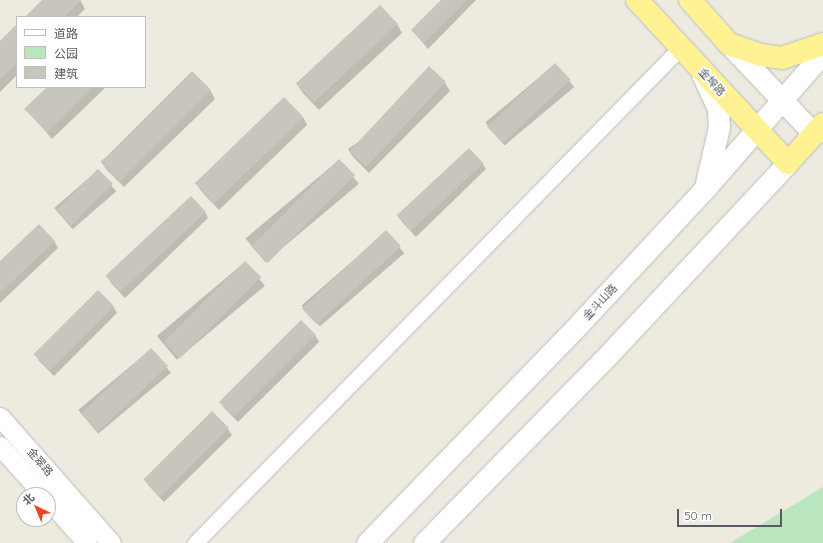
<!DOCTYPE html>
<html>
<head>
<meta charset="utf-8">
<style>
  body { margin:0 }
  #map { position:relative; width:823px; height:543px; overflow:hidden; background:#edebdf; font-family:Quicksand,"Noto Sans SC",sans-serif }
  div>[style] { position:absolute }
  .green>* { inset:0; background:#bae6be }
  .shadow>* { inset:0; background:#0003; transform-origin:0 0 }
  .building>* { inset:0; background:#c7c5bc; transform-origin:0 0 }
  .roads { filter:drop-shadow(0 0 1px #babcc2) drop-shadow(0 0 1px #babcc2) }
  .minor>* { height:15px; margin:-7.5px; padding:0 7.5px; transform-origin:7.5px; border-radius:7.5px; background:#fff }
  .tertiary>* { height:19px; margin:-9.5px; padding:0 9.5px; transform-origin:9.5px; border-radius:9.5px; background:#fff }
  .secondary>* { height:21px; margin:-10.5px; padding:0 10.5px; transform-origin:10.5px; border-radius:10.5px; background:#fff }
  .trunk>* { height:22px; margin:-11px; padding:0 11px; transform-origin:11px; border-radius:11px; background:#fff293 }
  span { translate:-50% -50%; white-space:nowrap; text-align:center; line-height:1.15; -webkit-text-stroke:3.5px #fff; paint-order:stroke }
  .street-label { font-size:11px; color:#585c62 }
  .legend { position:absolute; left:16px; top:16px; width:130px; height:72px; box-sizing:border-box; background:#fff; border:1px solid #bcbec0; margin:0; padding:5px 7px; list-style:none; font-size:12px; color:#585c62 }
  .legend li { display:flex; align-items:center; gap:8px; height:20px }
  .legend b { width:20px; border:1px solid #bcbec0 }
  .north { position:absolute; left:16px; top:487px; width:40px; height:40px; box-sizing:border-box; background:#fff; border:1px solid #bcbec0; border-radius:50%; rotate:316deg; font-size:11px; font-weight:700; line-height:16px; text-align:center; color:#585c62 }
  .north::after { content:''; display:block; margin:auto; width:14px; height:18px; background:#f24320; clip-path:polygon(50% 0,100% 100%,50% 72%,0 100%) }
  .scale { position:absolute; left:677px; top:509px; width:105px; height:18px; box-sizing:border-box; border:2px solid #585c62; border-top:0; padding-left:5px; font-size:12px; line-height:14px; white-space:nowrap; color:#585c62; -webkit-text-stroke:3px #fff; paint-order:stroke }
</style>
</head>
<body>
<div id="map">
  <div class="green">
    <div style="clip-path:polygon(823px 487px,823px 543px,730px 543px)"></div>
  </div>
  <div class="shadow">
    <div style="clip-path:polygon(43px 0,80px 0,85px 9px,77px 17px,26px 17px)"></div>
    <div style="clip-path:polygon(442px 0,476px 0,428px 49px,412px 30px)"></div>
    <div style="clip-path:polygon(397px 24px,402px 33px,319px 110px,302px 92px,297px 84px)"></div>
    <div style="clip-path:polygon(17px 26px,17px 75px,0 92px,0 42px)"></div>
    <div style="left:555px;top:64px;width:30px;height:91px;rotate:50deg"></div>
    <div style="clip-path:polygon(445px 83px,450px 91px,369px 173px,353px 157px,348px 149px)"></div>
    <div style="clip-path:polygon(48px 87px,106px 87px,52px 139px,26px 109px)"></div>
    <div style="clip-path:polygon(210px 90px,215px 99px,124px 187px,106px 169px,101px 161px)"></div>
    <div style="clip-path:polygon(303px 117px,307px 125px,219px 210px,201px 191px,196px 183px)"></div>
    <div style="left:339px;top:160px;width:31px;height:122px;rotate:50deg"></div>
    <div style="clip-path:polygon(482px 163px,486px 169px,416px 237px,403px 223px,399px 217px)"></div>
    <div style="left:98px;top:170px;width:28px;height:58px;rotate:49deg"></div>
    <div style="clip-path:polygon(205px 212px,208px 218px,125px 298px,111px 283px,108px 277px)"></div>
    <div style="left:386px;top:232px;width:28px;height:112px;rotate:49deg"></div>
    <div style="clip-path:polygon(54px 241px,58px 248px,0 303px,0 262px)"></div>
    <div style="left:245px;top:262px;width:31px;height:115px;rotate:50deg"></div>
    <div style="clip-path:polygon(113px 306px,117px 313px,54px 376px,39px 361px,36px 354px)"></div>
    <div style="clip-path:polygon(315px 335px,319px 342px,238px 422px,224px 408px,220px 402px)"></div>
    <div style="left:151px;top:349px;width:31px;height:95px;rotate:50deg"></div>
    <div style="clip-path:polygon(228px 429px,232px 435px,164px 502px,149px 486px,145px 480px)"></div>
  </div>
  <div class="building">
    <div style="clip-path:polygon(42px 0,81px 0,64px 17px,25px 17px)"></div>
    <div style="clip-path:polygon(441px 0,467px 0,424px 43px,411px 30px)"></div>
    <div style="left:380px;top:5px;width:26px;height:115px;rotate:47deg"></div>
    <div style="clip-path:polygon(17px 24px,17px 63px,0 79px,0 41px)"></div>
    <div style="left:555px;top:63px;width:23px;height:93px;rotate:47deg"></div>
    <div style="left:429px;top:66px;width:23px;height:117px;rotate:43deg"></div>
    <div style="left:192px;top:71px;width:27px;height:129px;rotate:45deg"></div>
    <div style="clip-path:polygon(47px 87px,93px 87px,47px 132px,24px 109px)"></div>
    <div style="left:284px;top:97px;width:28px;height:124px;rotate:46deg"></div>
    <div style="left:469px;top:148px;width:21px;height:99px;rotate:47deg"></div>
    <div style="left:339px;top:159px;width:23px;height:124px;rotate:45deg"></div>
    <div style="left:98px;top:169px;width:21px;height:59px;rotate:45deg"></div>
    <div style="left:191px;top:196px;width:22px;height:117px;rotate:47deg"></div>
    <div style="clip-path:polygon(39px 224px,55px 241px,0 293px,0 261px)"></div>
    <div style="left:386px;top:230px;width:22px;height:115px;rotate:47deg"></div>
    <div style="left:245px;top:261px;width:23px;height:115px;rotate:45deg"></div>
    <div style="left:98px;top:290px;width:23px;height:91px;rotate:45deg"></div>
    <div style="left:301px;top:320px;width:21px;height:116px;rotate:45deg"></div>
    <div style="left:151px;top:348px;width:25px;height:96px;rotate:47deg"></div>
    <div style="left:212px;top:411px;width:24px;height:97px;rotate:45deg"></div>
  </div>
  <div class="roads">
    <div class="minor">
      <div style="left:195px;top:543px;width:693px;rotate:-45.58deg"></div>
    </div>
    <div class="tertiary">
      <div style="left:0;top:417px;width:168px;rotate:48.6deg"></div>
      <div style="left:0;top:446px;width:66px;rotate:48.1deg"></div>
      <div style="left:48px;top:499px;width:59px;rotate:48.4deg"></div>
    </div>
    <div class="secondary">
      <div style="left:729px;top:44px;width:124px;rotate:46.6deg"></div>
      <div style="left:702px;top:74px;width:38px;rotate:65deg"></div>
      <div style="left:718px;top:109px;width:18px;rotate:87deg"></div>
      <div style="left:719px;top:127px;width:57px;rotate:103.1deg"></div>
      <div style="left:367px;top:543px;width:308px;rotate:-45.9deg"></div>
      <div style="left:581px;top:322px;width:178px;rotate:-47.1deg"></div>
      <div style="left:702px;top:192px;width:184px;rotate:-49deg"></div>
      <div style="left:424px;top:543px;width:264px;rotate:-45.6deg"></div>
      <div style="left:609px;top:354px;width:262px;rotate:-46.9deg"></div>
    </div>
    <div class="trunk">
      <div style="left:637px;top:0;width:222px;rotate:47.2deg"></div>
      <div style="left:788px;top:163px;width:52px;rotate:-48.1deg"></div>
      <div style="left:690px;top:0;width:59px;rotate:48.4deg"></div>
      <div style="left:729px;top:44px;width:34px;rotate:19deg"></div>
      <div style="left:761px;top:55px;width:21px;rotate:8deg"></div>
      <div style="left:782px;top:58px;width:43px;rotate:-18.9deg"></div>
    </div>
  </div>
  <div class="street-label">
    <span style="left:712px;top:82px;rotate:48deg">金埠路</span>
    <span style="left:600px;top:302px;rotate:-47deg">金斗山路</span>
    <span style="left:40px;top:462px;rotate:49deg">金翠路</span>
  </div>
  <ul class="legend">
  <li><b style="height:5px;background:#fff"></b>道路</li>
  <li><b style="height:11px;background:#bae6be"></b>公园</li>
  <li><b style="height:11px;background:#c7c5bc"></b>建筑</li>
  </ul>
  <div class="north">北</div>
  <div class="scale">50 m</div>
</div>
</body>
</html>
